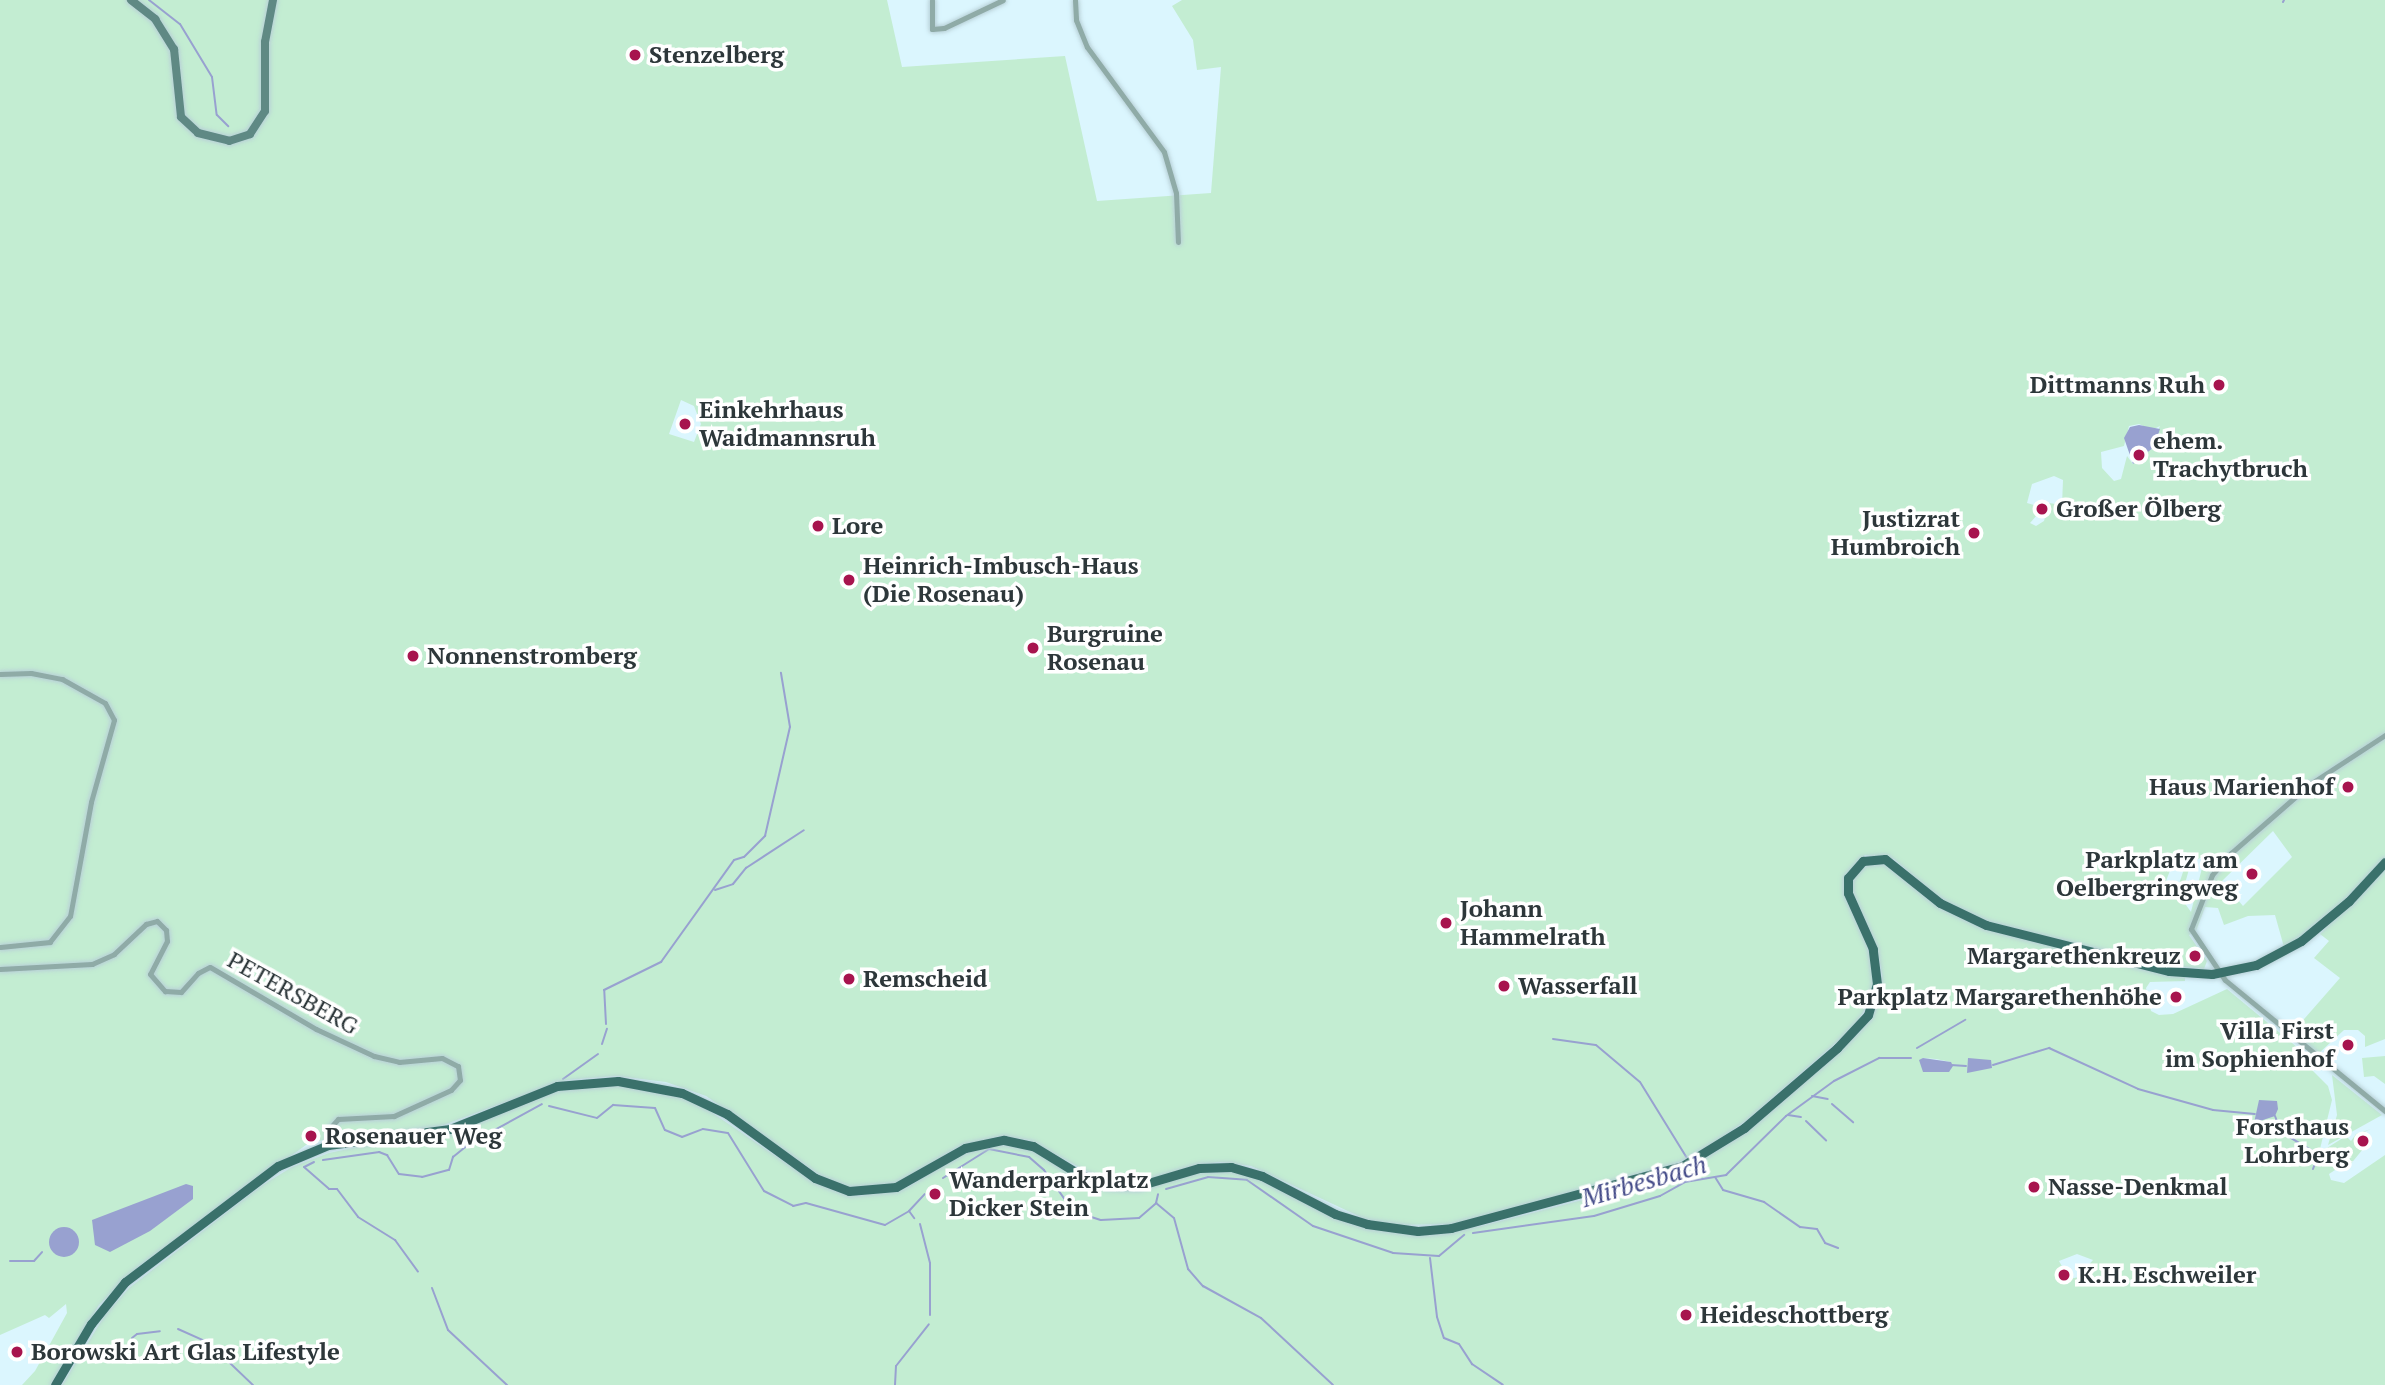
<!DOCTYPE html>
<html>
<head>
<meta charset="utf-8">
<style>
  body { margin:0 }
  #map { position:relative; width:2385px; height:1385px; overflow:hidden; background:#dbf6fe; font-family:"PT Serif",serif }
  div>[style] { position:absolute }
  .green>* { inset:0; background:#c3edd2 }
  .water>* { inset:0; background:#98a1d0 }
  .round { border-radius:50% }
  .stream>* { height:2px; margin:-1px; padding:0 1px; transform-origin:1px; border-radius:1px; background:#98a1d0 }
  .roads { filter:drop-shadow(0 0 2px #b8d0d7) drop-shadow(0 0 2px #b8d0d7) }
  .street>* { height:5px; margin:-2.5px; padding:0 2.5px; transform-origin:2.5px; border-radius:2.5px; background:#8faba7 }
  .secondary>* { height:8px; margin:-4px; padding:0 4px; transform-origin:4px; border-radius:4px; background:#5f8984 }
  .primary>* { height:9px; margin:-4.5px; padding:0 4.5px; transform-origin:4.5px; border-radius:4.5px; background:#3a716b }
  .dots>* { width:19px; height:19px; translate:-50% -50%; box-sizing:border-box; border:4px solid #fff; border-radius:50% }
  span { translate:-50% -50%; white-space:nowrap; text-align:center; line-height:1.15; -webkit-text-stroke:7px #fff; paint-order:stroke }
  .poi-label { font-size:24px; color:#2d373a; font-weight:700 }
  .left { translate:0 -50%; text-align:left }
  .right { translate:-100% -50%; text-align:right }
  .street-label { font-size:24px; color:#2d373a }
  .water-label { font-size:26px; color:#464d8a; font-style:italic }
</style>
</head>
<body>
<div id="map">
  <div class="green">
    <div style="clip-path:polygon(evenodd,0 0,887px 0,902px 67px,1065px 56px,1097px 201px,1211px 193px,1221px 67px,1197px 70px,1193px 40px,1172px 6px,1182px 0,2385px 0,2385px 858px,2316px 929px,2284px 947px,2275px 915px,2248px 916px,2224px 925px,2218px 908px,2205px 907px,2196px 931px,2189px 935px,2207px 961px,2204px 969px,2175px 966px,2160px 955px,2144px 954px,2138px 961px,1983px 920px,1939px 898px,1894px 859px,1865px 855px,1844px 877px,1873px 965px,1874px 983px,1867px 1006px,1853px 1028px,1747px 1120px,1699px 1153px,1666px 1168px,1456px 1224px,1394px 1225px,1365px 1219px,1251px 1166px,1220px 1162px,1196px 1165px,1151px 1180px,1126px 1183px,1101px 1179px,1029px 1140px,1000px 1136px,958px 1147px,893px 1185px,850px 1188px,827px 1180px,706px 1096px,666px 1082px,616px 1076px,566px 1080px,430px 1130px,336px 1136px,306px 1145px,139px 1266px,99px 1305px,51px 1385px,22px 1385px,35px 1371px,67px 1313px,66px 1304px,49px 1318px,45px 1315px,0 1335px,0 0,681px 400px,694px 406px,701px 424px,694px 442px,669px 434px,681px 400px,0 0,2139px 424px,2152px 430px,2160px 426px,2156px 435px,2159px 440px,2133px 464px,2127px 456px,2121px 479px,2114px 481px,2102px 468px,2101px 452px,2124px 446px,2129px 426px,2139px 424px,0 0,2054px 476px,2063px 480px,2062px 505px,2049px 503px,2044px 521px,2036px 526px,2030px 523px,2037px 515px,2037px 506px,2027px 503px,2032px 484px,2054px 476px,0 0,2273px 831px,2292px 857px,2243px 906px,2222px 881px,2273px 831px,0 0,2205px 856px,2191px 912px,2181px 898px,2191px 862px,2205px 856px,0 0,2174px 860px,2186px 863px,2177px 890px,2166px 881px,2174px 860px)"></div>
    <div style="clip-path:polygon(evenodd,1880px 862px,1892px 867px,1930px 901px,1967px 921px,2016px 937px,2185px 977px,2185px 981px,2150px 982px,2146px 988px,2151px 1011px,2159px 1015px,2173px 1014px,2227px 989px,2303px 1052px,2308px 1066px,2328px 1086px,2332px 1100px,2319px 1153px,2346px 1136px,2351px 1141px,2356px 1134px,2371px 1129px,2357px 1135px,2355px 1143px,2363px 1149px,2345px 1171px,2338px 1168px,2329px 1174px,2331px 1180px,2344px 1183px,2385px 1155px,2385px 1385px,62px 1385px,105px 1315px,129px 1288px,261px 1186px,292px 1167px,329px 1153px,376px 1143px,444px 1135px,545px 1093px,588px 1085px,636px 1085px,695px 1101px,808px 1178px,842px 1193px,859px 1196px,908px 1187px,963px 1154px,998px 1144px,1038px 1152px,1088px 1184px,1116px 1190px,1147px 1188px,1206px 1170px,1226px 1170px,1263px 1180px,1350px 1224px,1403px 1234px,1477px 1227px,1613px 1192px,1670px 1175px,1717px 1151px,1860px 1032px,1873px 1014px,1882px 975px,1878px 952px,1851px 889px,1852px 879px,1866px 864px,1880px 862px,1923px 1058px,1936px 1059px,1951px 1062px,1939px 1072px,1923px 1072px,1923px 1058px,1880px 862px,2077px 1254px,2093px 1260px,2086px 1268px,2089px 1275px,2069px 1279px,2059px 1261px,2077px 1254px)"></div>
    <div style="clip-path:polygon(2385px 867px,2385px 1039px,2365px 1047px,2365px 1036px,2358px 1030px,2344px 1030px,2318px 1054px,2291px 1034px,2340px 978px,2314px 958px,2329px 941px,2320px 934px)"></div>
    <div style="clip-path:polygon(2385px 1056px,2385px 1084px,2374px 1076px,2364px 1077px,2362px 1058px)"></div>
    <div style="clip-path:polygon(2332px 1075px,2382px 1115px,2328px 1145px,2337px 1115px)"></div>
  </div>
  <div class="water">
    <div style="clip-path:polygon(2139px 425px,2160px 429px,2154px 447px,2133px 464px,2124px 438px,2130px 427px)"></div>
    <div style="clip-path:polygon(1923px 1058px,1951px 1062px,1953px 1066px,1949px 1072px,1923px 1072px,1919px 1060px)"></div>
    <div style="clip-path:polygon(1968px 1058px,1991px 1060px,1992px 1068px,1967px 1073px)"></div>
    <div style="clip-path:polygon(2259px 1100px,2277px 1101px,2278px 1109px,2275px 1116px,2254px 1123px)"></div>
    <div style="clip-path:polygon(186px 1184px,193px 1186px,193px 1199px,150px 1231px,110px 1252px,95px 1245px,92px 1220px)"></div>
    <div class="round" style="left:49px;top:1227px;width:30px;height:30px"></div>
  </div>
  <div class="stream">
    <div style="left:149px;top:0;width:39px;rotate:38deg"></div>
    <div style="left:180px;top:24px;width:62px;rotate:58.9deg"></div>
    <div style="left:212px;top:77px;width:38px;rotate:83deg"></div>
    <div style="left:217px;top:115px;width:16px;rotate:45deg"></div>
    <div style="left:2283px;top:2px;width:2px;rotate:-63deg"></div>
    <div style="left:715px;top:890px;width:19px;rotate:-18deg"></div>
    <div style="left:733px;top:884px;width:21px;rotate:-51deg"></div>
    <div style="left:746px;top:868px;width:69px;rotate:-33.2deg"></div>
    <div style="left:606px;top:1024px;width:34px;rotate:-93deg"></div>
    <div style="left:604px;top:990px;width:64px;rotate:-26.2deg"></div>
    <div style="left:661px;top:962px;width:125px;rotate:-54.4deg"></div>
    <div style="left:734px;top:860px;width:10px;rotate:-17deg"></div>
    <div style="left:744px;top:857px;width:30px;rotate:-45deg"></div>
    <div style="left:765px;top:836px;width:112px;rotate:-77.1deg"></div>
    <div style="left:790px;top:727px;width:55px;rotate:-99.5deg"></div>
    <div style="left:1553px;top:1039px;width:43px;rotate:7.9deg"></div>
    <div style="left:1596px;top:1045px;width:57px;rotate:40.1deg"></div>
    <div style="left:1640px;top:1082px;width:89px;rotate:58.3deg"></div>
    <div style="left:602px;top:1044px;width:16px;rotate:-72deg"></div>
    <div style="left:1917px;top:1048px;width:56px;rotate:-30.3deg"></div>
    <div style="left:1951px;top:1065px;width:15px;rotate:4deg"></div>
    <div style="left:1993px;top:1065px;width:59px;rotate:-16.9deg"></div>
    <div style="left:2049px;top:1048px;width:98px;rotate:24.7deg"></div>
    <div style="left:2138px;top:1089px;width:78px;rotate:15.6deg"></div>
    <div style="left:2213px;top:1110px;width:42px;rotate:5.4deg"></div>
    <div style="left:563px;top:1079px;width:43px;rotate:-35.5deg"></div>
    <div style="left:1812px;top:1096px;width:16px;rotate:11deg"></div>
    <div style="left:1832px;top:1104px;width:28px;rotate:41deg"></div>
    <div style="left:549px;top:1106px;width:49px;rotate:14deg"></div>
    <div style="left:597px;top:1118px;width:21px;rotate:-39deg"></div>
    <div style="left:613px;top:1105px;width:42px;rotate:4.1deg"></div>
    <div style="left:655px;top:1108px;width:24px;rotate:66deg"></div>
    <div style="left:665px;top:1130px;width:18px;rotate:22deg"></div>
    <div style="left:682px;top:1137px;width:22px;rotate:-21deg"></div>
    <div style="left:703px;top:1129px;width:25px;rotate:9deg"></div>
    <div style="left:728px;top:1133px;width:68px;rotate:58.2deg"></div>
    <div style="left:764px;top:1191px;width:33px;rotate:27deg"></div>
    <div style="left:793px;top:1206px;width:13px;rotate:-13deg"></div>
    <div style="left:806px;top:1203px;width:82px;rotate:15.6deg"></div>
    <div style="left:885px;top:1225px;width:28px;rotate:-30deg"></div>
    <div style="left:909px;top:1211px;width:23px;rotate:-47deg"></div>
    <div style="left:1788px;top:1115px;width:13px;rotate:9deg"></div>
    <div style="left:2275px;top:1116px;width:17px;rotate:69deg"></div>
    <div style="left:2281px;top:1132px;width:41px;rotate:31deg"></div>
    <div style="left:1806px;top:1121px;width:28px;rotate:44deg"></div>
    <div style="left:323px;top:1160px;width:57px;rotate:-8.1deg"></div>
    <div style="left:379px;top:1152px;width:9px;rotate:21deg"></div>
    <div style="left:387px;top:1155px;width:22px;rotate:58deg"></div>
    <div style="left:399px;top:1174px;width:23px;rotate:7deg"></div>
    <div style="left:422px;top:1177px;width:28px;rotate:-15deg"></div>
    <div style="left:449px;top:1170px;width:14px;rotate:-73deg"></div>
    <div style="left:453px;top:1157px;width:21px;rotate:-39deg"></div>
    <div style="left:469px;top:1144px;width:83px;rotate:-28.7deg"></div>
    <div style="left:314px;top:1162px;width:11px;rotate:153deg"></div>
    <div style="left:304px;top:1167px;width:33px;rotate:41deg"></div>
    <div style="left:329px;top:1189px;width:8px"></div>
    <div style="left:337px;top:1189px;width:35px;rotate:53deg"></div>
    <div style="left:358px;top:1217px;width:44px;rotate:31.9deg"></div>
    <div style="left:395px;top:1240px;width:39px;rotate:54deg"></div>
    <div style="left:2313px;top:1169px;width:14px;rotate:-69deg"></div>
    <div style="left:1715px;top:1177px;width:15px;rotate:58deg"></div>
    <div style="left:1723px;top:1190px;width:43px;rotate:16.3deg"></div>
    <div style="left:1764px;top:1202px;width:44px;rotate:34.8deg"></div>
    <div style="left:1800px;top:1227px;width:17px;rotate:7deg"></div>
    <div style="left:1817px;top:1229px;width:16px;rotate:60deg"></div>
    <div style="left:1825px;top:1243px;width:14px;rotate:21deg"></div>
    <div style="left:943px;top:1178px;width:54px;rotate:-32.2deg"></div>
    <div style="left:989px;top:1149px;width:41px;rotate:11.3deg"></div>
    <div style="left:1029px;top:1157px;width:20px;rotate:41deg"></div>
    <div style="left:1044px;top:1170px;width:50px;rotate:54.7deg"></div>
    <div style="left:1073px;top:1211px;width:29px;rotate:18deg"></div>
    <div style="left:1101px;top:1220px;width:38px;rotate:-3deg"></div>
    <div style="left:1139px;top:1218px;width:23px;rotate:-41deg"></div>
    <div style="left:1156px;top:1203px;width:9px;rotate:-77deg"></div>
    <div style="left:1687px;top:1180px;width:9px;rotate:-69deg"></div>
    <div style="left:1166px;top:1189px;width:44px;rotate:-15.9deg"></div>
    <div style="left:1208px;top:1177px;width:39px;rotate:4deg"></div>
    <div style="left:1247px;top:1180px;width:80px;rotate:34.9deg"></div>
    <div style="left:1313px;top:1226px;width:84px;rotate:18.6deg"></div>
    <div style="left:1393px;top:1253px;width:46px;rotate:3.7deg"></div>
    <div style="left:1439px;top:1256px;width:33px;rotate:-40deg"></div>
    <div style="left:1156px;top:1203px;width:23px;rotate:40deg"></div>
    <div style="left:1174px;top:1218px;width:53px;rotate:74.6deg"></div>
    <div style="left:1188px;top:1269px;width:23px;rotate:49deg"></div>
    <div style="left:1203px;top:1286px;width:66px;rotate:28.9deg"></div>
    <div style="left:1261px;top:1318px;width:98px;rotate:42.9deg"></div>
    <div style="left:909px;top:1211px;width:9px;rotate:54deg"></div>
    <div style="left:920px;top:1224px;width:40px;rotate:75.6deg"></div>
    <div style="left:930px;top:1263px;width:52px;rotate:90deg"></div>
    <div style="left:1473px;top:1233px;width:122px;rotate:-8deg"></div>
    <div style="left:1594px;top:1216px;width:69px;rotate:-16.9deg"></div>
    <div style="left:1660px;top:1196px;width:29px;rotate:-29deg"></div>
    <div style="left:1685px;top:1182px;width:42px;rotate:-9.7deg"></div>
    <div style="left:1726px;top:1175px;width:84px;rotate:-44.5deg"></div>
    <div style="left:1786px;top:1116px;width:59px;rotate:-36.1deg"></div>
    <div style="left:1834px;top:1081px;width:51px;rotate:-27.1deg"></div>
    <div style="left:1879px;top:1058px;width:32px"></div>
    <div style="left:1430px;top:1258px;width:59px;rotate:83.2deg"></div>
    <div style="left:1437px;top:1317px;width:22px;rotate:72deg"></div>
    <div style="left:1444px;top:1338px;width:16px;rotate:22deg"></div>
    <div style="left:1459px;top:1344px;width:24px;rotate:57deg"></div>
    <div style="left:1472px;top:1364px;width:37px;rotate:34deg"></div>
    <div style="left:10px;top:1261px;width:24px"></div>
    <div style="left:34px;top:1261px;width:12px;rotate:-48deg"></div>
    <div style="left:432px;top:1288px;width:45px;rotate:69.1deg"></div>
    <div style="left:448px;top:1330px;width:81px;rotate:43deg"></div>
    <div style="left:178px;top:1329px;width:34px;rotate:24deg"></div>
    <div style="left:209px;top:1343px;width:61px;rotate:43.7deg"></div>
    <div style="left:132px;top:1338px;width:6px;rotate:-39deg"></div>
    <div style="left:137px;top:1334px;width:23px;rotate:-7deg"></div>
    <div style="left:895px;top:1385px;width:19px;rotate:-87deg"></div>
    <div style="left:896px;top:1366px;width:53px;rotate:-51.8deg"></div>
  </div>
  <div class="roads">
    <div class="street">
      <div style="left:932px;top:0;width:29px;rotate:90deg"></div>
      <div style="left:932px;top:29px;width:12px;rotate:-5deg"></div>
      <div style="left:944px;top:28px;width:65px;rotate:-25.4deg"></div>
      <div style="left:1075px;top:0;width:20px;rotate:87deg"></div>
      <div style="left:1076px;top:20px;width:29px;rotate:68deg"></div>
      <div style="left:1087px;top:47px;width:130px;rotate:53.7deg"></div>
      <div style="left:1164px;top:152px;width:43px;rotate:73.7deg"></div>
      <div style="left:1176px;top:193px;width:49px;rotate:87.7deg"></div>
      <div style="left:0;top:674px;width:31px;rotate:-2deg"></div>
      <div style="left:31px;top:673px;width:32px;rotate:11deg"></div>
      <div style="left:62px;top:679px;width:49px;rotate:29.2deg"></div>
      <div style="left:105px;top:703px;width:19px;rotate:62deg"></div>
      <div style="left:114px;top:720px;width:85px;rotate:105.7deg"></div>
      <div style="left:91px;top:802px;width:116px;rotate:100.4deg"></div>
      <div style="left:70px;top:916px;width:33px;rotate:128deg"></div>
      <div style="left:50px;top:942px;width:50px;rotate:174.3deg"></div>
      <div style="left:2385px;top:735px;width:90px;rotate:146.8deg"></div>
      <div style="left:2310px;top:784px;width:105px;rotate:138.9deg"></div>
      <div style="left:2231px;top:853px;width:29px;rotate:131deg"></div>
      <div style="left:2212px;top:875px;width:58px;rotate:111.3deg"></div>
      <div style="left:2191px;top:929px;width:61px;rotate:56.3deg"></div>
      <div style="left:2225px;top:980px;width:207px;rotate:39.3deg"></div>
      <div style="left:0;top:969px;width:92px;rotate:-3.1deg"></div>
      <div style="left:92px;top:964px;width:24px;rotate:-24deg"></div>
      <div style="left:114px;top:954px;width:44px;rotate:-43.2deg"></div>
      <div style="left:146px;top:924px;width:11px;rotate:-15deg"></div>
      <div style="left:157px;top:921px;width:13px;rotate:45deg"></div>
      <div style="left:166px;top:930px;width:11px;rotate:85deg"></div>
      <div style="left:167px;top:941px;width:37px;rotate:117deg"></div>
      <div style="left:150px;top:974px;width:23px;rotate:49deg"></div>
      <div style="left:165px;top:991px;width:16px;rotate:4deg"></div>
      <div style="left:181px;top:992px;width:25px;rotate:-48deg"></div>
      <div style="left:198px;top:973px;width:13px;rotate:-27deg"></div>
      <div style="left:210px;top:967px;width:123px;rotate:30.3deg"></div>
      <div style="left:316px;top:1029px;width:64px;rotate:25deg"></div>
      <div style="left:374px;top:1056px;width:26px;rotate:13deg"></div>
      <div style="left:399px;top:1062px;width:43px;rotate:-5.3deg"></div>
      <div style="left:442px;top:1058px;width:18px;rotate:27deg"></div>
      <div style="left:458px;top:1066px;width:14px;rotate:82deg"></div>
      <div style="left:460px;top:1080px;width:13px;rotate:132deg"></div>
      <div style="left:451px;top:1090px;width:63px;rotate:155.5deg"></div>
      <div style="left:394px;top:1116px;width:56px;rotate:176.9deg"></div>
      <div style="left:338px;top:1119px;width:13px;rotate:132deg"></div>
      <div style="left:329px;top:1129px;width:16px;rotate:94deg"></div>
    </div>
    <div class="secondary">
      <div style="left:131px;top:0;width:31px;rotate:38deg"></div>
      <div style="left:155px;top:19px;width:36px;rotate:58deg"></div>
      <div style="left:174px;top:49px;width:68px;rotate:84.1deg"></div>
      <div style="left:181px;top:117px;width:23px;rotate:43deg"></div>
      <div style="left:198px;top:133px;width:32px;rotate:14deg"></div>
      <div style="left:229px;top:141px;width:22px;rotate:-18deg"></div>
      <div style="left:250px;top:134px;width:27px;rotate:-57deg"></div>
      <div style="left:265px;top:111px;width:69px;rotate:-90deg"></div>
      <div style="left:265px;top:42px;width:43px;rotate:-79.2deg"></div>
    </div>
    <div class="primary">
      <div style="left:55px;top:1385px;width:71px;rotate:-59.5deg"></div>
      <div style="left:91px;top:1324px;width:54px;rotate:-51deg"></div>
      <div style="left:125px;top:1282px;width:192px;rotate:-37.2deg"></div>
      <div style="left:278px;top:1166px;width:54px;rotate:-22.8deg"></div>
      <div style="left:328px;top:1145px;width:123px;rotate:-7.5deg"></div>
      <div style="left:450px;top:1129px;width:115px;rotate:-21.9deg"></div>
      <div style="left:557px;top:1086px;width:61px;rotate:-4.7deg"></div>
      <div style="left:618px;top:1081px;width:65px;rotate:10.6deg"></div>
      <div style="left:682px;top:1093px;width:50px;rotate:25deg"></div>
      <div style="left:727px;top:1114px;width:109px;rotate:36deg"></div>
      <div style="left:815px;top:1178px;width:36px;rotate:21deg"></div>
      <div style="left:849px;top:1191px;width:47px;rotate:-4.9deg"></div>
      <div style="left:896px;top:1187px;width:79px;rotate:-29.5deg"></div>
      <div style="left:965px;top:1148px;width:40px;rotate:-12deg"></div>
      <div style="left:1004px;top:1140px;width:30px;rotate:12deg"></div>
      <div style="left:1033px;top:1146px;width:52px;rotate:31.5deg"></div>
      <div style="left:1077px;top:1173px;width:32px;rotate:22deg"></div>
      <div style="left:1107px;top:1185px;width:31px;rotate:2deg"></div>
      <div style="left:1138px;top:1186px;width:64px;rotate:-16.4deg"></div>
      <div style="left:1199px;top:1168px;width:32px;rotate:-2deg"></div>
      <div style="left:1231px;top:1167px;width:32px;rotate:16deg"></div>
      <div style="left:1262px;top:1176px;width:82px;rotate:27.5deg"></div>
      <div style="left:1335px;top:1214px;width:34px;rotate:17deg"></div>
      <div style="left:1367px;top:1224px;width:51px;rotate:7.8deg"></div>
      <div style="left:1418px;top:1231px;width:33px;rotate:-5deg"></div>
      <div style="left:1451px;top:1228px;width:239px;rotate:-15deg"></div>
      <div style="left:1682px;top:1166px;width:73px;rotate:-31.5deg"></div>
      <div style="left:1744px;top:1128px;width:123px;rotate:-40.7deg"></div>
      <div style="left:1837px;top:1048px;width:45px;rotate:-46.8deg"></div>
      <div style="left:1868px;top:1015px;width:32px;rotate:-74deg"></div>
      <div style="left:1877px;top:984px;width:35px;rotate:-97deg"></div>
      <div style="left:1873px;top:949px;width:61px;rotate:-114.1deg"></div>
      <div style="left:1848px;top:893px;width:15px;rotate:-90deg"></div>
      <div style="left:1848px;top:878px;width:23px;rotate:-49deg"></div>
      <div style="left:1863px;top:861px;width:22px;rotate:-5deg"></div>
      <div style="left:1885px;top:859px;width:70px;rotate:38.7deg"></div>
      <div style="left:1940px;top:903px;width:51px;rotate:25.6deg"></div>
      <div style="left:1986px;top:925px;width:189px;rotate:14.1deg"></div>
      <div style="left:2169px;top:971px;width:43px;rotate:4deg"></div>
      <div style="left:2212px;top:974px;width:45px;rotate:-11.6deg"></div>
      <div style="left:2256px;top:965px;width:51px;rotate:-28.1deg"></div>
      <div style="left:2301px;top:941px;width:62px;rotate:-39.8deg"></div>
      <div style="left:2349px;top:901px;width:53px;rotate:-47.3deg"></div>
    </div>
  </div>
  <div class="dots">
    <div style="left:635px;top:55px;background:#a7144e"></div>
    <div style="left:2219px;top:385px;background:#a7144e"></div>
    <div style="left:685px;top:424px;background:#a7144e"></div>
    <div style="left:2139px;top:455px;background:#a7144e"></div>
    <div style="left:2042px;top:509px;background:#a7144e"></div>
    <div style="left:818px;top:526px;background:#a7144e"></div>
    <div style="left:1974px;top:533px;background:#a7144e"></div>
    <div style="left:849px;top:580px;background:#a7144e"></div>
    <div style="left:1033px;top:648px;background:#a7144e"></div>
    <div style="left:413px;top:656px;background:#a7144e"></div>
    <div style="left:2348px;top:787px;background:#a7144e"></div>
    <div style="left:2252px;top:874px;background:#a7144e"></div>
    <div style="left:1446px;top:923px;background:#a7144e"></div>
    <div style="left:2195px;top:956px;background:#a7144e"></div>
    <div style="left:849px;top:979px;background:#a7144e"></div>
    <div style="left:1504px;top:986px;background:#a7144e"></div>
    <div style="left:2176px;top:997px;background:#a7144e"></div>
    <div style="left:2348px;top:1045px;background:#a7144e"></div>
    <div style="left:311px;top:1136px;background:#a7144e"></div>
    <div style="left:2363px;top:1141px;background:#a7144e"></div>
    <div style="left:2034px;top:1187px;background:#a7144e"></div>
    <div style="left:935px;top:1194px;background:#a7144e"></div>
    <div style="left:2064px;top:1275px;background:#a7144e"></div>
    <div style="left:1686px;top:1315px;background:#a7144e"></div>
    <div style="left:17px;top:1352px;background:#a7144e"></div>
  </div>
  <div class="poi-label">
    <span class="left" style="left:649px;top:55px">Stenzelberg</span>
    <span class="right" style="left:2205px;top:385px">Dittmanns Ruh</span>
    <span class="left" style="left:699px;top:424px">Einkehrhaus<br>Waidmannsruh</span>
    <span class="left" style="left:2153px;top:455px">ehem.<br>Trachytbruch</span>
    <span class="left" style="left:2056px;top:509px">Großer Ölberg</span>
    <span class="right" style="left:1960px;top:533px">Justizrat<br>Humbroich</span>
    <span class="left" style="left:832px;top:526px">Lore</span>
    <span class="left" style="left:863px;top:580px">Heinrich-Imbusch-Haus<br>(Die Rosenau)</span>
    <span class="left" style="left:1047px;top:648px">Burgruine<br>Rosenau</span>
    <span class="left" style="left:427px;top:656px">Nonnenstromberg</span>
    <span class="right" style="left:2334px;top:787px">Haus Marienhof</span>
    <span class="right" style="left:2238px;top:874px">Parkplatz am<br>Oelbergringweg</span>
    <span class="left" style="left:1460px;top:923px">Johann<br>Hammelrath</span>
    <span class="right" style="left:2181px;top:956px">Margarethenkreuz</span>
    <span class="left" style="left:863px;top:979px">Remscheid</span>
    <span class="left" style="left:1518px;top:986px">Wasserfall</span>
    <span class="right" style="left:2162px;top:997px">Parkplatz Margarethenhöhe</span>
    <span class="right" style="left:2334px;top:1045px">Villa First<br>im Sophienhof</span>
    <span class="right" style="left:2349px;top:1141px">Forsthaus<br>Lohrberg</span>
    <span class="left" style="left:325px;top:1136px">Rosenauer Weg</span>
    <span class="left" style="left:949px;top:1194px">Wanderparkplatz<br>Dicker Stein</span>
    <span class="left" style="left:2048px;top:1187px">Nasse-Denkmal</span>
    <span class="left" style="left:2078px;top:1275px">K.H. Eschweiler</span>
    <span class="left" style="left:1700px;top:1315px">Heideschottberg</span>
    <span class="left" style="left:31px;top:1352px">Borowski Art Glas Lifestyle</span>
  </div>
  <div class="street-label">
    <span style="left:293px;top:993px;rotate:29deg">PETERSBERG</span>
  </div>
  <div class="water-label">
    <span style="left:1644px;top:1181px;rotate:-16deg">Mirbesbach</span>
  </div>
</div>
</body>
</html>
